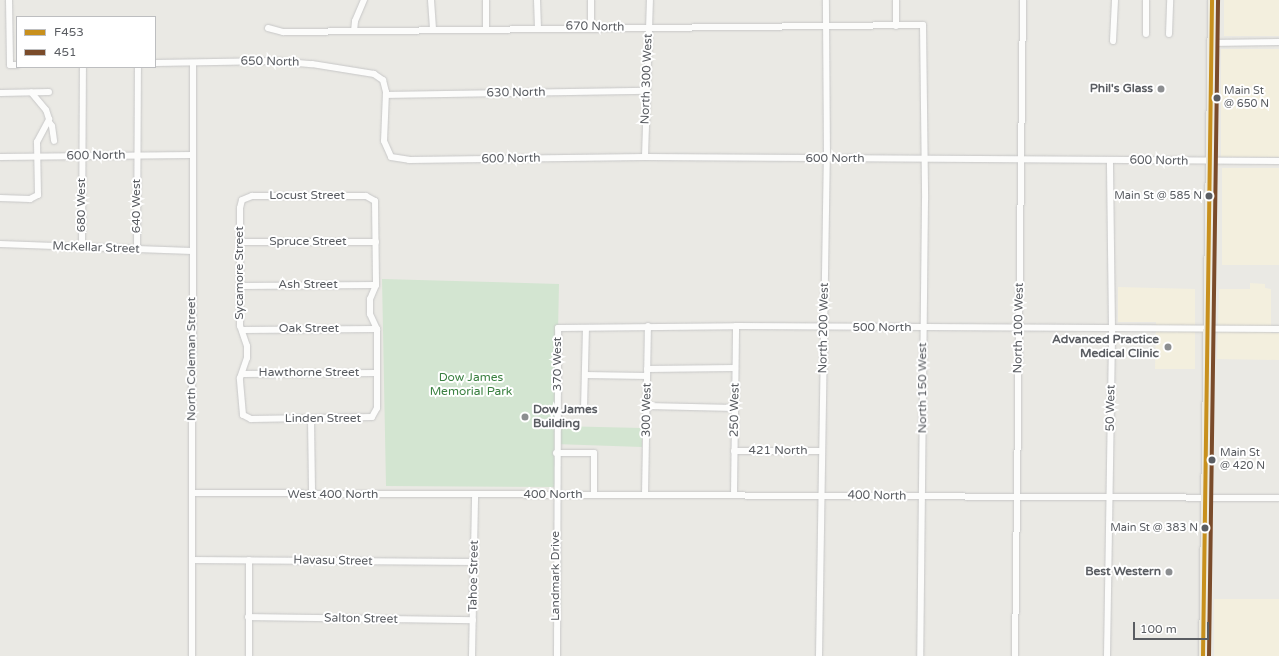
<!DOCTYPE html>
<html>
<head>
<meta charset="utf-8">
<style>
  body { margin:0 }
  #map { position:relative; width:1279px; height:656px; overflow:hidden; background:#eae9e4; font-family:"Varela Round",sans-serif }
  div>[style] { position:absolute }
  .commercial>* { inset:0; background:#f3efde; transform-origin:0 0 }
  .green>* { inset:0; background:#d3e5d1 }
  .roads { filter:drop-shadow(0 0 1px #c7c7c7) drop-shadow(0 0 1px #c7c7c7) }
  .minor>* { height:6px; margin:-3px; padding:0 3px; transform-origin:3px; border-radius:3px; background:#fcfcfb }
  .highway>* { height:9px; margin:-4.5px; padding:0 4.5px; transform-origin:4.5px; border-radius:4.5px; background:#edebe1 }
  .bus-1>* { height:4px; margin:-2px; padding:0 2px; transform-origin:2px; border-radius:2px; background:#c8901d }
  .bus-2>* { height:4px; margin:-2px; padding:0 2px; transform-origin:2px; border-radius:2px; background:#7a4b2a }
  .dots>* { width:11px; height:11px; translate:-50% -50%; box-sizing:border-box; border:2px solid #fff; border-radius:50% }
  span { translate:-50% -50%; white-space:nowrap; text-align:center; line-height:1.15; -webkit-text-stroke:4px #fff; paint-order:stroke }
  .bus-label { font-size:11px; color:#5a5d62 }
  .left { translate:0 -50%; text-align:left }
  .right { translate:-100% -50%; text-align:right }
  .street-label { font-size:12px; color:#5a5d62 }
  .poi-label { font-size:12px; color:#5a5d62; font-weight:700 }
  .park-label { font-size:12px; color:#3b8041 }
  .legend { position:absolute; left:16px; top:16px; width:140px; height:52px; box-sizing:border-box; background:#fff; border:1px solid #bdbec0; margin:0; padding:5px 7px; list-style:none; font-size:12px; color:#5a5d62 }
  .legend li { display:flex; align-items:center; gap:8px; height:20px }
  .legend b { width:20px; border:1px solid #bdbec0 }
  .scale { position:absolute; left:1133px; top:622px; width:76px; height:18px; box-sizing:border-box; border:2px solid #5a5d62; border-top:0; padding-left:5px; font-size:12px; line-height:14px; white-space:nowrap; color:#5a5d62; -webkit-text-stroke:3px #fff; paint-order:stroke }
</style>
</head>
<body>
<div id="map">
  <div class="commercial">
    <div style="left:1224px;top:0;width:55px;height:36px"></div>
    <div style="left:1279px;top:49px;width:108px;height:58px;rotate:90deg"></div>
    <div style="left:1222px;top:168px;width:57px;height:97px"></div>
    <div style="clip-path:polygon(1250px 283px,1265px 284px,1265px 288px,1271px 289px,1271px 333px,1279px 333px,1279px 360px,1217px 359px,1219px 289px,1250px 289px)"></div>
    <div style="clip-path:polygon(1118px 287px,1195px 289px,1195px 369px,1155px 369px,1156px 322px,1118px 322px)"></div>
    <div style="left:1214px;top:599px;width:65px;height:57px"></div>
  </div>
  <div class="green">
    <div style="clip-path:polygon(382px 279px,559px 284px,556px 426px,642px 428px,642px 447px,555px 444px,555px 487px,386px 486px)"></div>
  </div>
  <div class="roads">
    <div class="minor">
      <div style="left:9px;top:0;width:65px;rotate:89.1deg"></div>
      <div style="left:10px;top:65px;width:7px"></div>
      <div style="left:431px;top:0;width:30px;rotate:86deg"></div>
      <div style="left:537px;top:0;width:27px;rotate:88deg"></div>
      <div style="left:591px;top:0;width:26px;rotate:90deg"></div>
      <div style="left:896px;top:0;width:26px;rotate:90deg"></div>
      <div style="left:268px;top:28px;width:16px;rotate:15deg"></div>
      <div style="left:283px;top:32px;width:640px;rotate:-0.63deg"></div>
      <div style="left:923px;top:25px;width:175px;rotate:89.3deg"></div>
      <div style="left:925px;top:200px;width:456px;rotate:90.6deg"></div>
      <div style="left:486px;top:30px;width:30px;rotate:-90deg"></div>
      <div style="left:354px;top:31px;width:10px;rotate:-84deg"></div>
      <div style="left:355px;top:21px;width:23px;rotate:-67deg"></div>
      <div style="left:1146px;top:34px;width:34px;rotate:-90deg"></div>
      <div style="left:1169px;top:34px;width:34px;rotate:-88deg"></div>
      <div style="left:1113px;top:41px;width:41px;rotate:-87.2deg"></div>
      <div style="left:1211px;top:43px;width:68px;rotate:-0.8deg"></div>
      <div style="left:155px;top:63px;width:120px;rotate:-1deg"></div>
      <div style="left:275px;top:61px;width:37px;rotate:5deg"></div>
      <div style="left:312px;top:64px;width:63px;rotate:9.2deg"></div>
      <div style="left:374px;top:74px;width:11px;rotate:34deg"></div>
      <div style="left:383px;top:80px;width:12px;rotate:76deg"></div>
      <div style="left:386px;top:92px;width:49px;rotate:92.3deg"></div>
      <div style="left:384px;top:141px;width:17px;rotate:66deg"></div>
      <div style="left:391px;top:157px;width:18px;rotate:9deg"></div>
      <div style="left:409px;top:160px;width:236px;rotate:-0.7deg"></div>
      <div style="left:645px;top:157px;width:634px;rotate:0.36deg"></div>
      <div style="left:0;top:93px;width:49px;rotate:-1.2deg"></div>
      <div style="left:386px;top:95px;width:260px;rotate:-0.9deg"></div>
      <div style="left:49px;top:122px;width:5px;rotate:53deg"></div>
      <div style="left:52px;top:126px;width:15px;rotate:82deg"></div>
      <div style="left:0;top:157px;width:192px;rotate:-0.6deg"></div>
      <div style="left:645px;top:157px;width:157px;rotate:-88.2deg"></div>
      <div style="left:252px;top:196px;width:114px"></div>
      <div style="left:366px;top:196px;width:10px;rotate:29deg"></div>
      <div style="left:375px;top:201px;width:84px;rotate:89.3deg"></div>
      <div style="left:376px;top:285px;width:15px;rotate:113deg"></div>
      <div style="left:370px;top:299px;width:15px;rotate:90deg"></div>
      <div style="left:370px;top:314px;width:17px;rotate:65deg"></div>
      <div style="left:377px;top:329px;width:79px;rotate:90deg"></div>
      <div style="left:377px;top:408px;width:10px;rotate:119deg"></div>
      <div style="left:372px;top:417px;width:121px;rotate:179.1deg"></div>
      <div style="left:251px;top:419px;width:9px;rotate:-153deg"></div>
      <div style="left:243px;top:415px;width:37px;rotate:-95deg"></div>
      <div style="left:240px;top:378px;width:21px;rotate:-71deg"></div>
      <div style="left:247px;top:358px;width:12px;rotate:-90deg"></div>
      <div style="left:247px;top:346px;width:21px;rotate:-109deg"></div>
      <div style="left:240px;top:326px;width:118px;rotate:-90deg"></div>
      <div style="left:240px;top:208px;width:8px;rotate:-76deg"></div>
      <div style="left:242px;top:200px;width:11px;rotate:-22deg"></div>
      <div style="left:0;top:198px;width:30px;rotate:2deg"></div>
      <div style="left:30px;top:199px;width:9px;rotate:-27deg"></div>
      <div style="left:38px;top:195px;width:53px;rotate:-91.1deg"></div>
      <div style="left:37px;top:142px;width:26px;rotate:-62deg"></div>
      <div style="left:49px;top:119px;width:9px;rotate:-108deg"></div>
      <div style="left:46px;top:110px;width:23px;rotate:-130deg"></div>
      <div style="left:240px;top:242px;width:136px"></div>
      <div style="left:0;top:244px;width:192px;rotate:2.1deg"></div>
      <div style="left:82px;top:247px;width:180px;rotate:-89.7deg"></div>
      <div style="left:137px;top:249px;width:182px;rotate:-89.7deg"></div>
      <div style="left:240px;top:286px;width:136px;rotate:-0.4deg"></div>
      <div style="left:242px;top:330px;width:135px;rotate:-0.4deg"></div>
      <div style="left:647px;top:369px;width:88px;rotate:-0.7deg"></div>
      <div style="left:242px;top:374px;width:135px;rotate:-0.4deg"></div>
      <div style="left:585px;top:375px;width:62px;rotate:0.9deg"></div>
      <div style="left:647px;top:406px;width:88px;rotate:1.3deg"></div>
      <div style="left:584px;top:409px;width:81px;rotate:-88.6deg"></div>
      <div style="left:311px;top:419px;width:75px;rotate:89.2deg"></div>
      <div style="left:734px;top:451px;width:88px"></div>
      <div style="left:556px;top:453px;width:38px"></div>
      <div style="left:594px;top:453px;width:42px;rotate:90deg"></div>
      <div style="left:192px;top:493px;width:1087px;rotate:0.26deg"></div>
      <div style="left:645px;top:495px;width:169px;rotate:-89deg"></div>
      <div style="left:734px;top:495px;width:169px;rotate:-89.3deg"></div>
      <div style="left:192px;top:560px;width:282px;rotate:0.4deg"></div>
      <div style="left:248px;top:617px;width:225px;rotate:0.8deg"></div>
      <div style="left:192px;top:656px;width:593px;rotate:-89.9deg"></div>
      <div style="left:249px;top:656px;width:96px;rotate:-90deg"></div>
      <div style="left:472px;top:656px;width:161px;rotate:-88.9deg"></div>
      <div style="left:557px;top:656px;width:328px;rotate:-89.8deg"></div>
      <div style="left:558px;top:328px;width:178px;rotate:-0.6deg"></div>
      <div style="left:736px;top:326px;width:543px;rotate:0.32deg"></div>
      <div style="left:819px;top:656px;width:497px;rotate:-89.1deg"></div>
      <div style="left:827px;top:159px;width:159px;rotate:-90.4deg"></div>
      <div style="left:1015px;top:656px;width:656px;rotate:-89.3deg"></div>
      <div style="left:1107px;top:656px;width:326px;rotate:-89.1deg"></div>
      <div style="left:1112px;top:330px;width:170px;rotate:-90.7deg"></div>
    </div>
    <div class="highway">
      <div style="left:1203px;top:656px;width:656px;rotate:-89.21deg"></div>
    </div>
  </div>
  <div class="bus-1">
    <div style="left:1203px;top:656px;width:656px;rotate:-89.21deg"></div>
  </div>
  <div class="bus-2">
    <div style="left:1209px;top:656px;width:656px;rotate:-89.21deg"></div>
  </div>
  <div class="dots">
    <div style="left:1161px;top:89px;background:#8c8e90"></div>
    <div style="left:1217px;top:98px;background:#5a5d62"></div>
    <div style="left:1209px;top:196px;background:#5a5d62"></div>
    <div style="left:1168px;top:347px;background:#8c8e90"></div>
    <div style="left:525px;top:417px;background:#8c8e90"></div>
    <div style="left:1212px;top:460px;background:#5a5d62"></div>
    <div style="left:1205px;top:528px;background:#5a5d62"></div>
    <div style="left:1169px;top:572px;background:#8c8e90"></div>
  </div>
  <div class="bus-label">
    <span class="left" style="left:1224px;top:98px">Main St<br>@ 650 N</span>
    <span class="right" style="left:1202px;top:196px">Main St @ 585 N</span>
    <span class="left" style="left:1220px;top:460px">Main St<br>@ 420 N</span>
    <span class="right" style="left:1198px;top:528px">Main St @ 383 N</span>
  </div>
  <div class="street-label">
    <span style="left:595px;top:27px;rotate:1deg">670 North</span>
    <span style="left:270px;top:62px;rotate:1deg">650 North</span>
    <span style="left:647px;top:79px;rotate:-88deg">North 300 West</span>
    <span style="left:516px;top:93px;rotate:-1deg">630 North</span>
    <span style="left:96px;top:156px;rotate:-1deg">600 North</span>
    <span style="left:511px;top:159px;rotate:-1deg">600 North</span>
    <span style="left:835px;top:159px">600 North</span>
    <span style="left:1159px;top:161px;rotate:1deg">600 North</span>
    <span style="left:307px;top:196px">Locust Street</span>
    <span style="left:82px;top:205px;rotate:-90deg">680 West</span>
    <span style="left:137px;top:206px;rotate:-90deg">640 West</span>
    <span style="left:308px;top:242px">Spruce Street</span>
    <span style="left:96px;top:248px;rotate:2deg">McKellar Street</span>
    <span style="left:240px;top:273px;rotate:-90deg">Sycamore Street</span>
    <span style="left:308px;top:285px">Ash Street</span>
    <span style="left:824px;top:328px;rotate:-89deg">North 200 West</span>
    <span style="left:882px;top:328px">500 North</span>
    <span style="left:1019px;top:328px;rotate:-89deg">North 100 West</span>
    <span style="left:309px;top:329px">Oak Street</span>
    <span style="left:192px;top:359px;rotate:-90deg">North Coleman Street</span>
    <span style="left:558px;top:364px;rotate:-90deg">370 West</span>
    <span style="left:309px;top:373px">Hawthorne Street</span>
    <span style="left:923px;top:388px;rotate:-90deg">North 150 West</span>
    <span style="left:1111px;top:408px;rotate:-89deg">50 West</span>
    <span style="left:647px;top:410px;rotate:-89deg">300 West</span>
    <span style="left:735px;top:410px;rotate:-89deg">250 West</span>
    <span style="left:323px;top:419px">Linden Street</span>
    <span style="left:778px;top:451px">421 North</span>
    <span style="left:333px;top:495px">West 400 North</span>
    <span style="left:553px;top:495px">400 North</span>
    <span style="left:877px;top:496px;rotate:1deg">400 North</span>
    <span style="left:333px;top:561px;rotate:1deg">Havasu Street</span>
    <span style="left:474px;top:576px;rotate:-89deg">Tahoe Street</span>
    <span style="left:556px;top:576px;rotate:-90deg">Landmark Drive</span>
    <span style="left:361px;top:619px;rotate:1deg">Salton Street</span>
  </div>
  <div class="poi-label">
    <span class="right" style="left:1153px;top:89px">Phil's Glass</span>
    <span class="right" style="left:1159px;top:347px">Advanced Practice<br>Medical Clinic</span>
    <span class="left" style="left:533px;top:417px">Dow James<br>Building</span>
    <span class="right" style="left:1161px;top:572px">Best Western</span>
  </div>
  <div class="park-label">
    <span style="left:471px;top:385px">Dow James<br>Memorial Park</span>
  </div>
  <ul class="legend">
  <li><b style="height:5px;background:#c8901d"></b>F453</li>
  <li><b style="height:5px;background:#7a4b2a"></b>451</li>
  </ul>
  <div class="scale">100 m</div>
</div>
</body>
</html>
